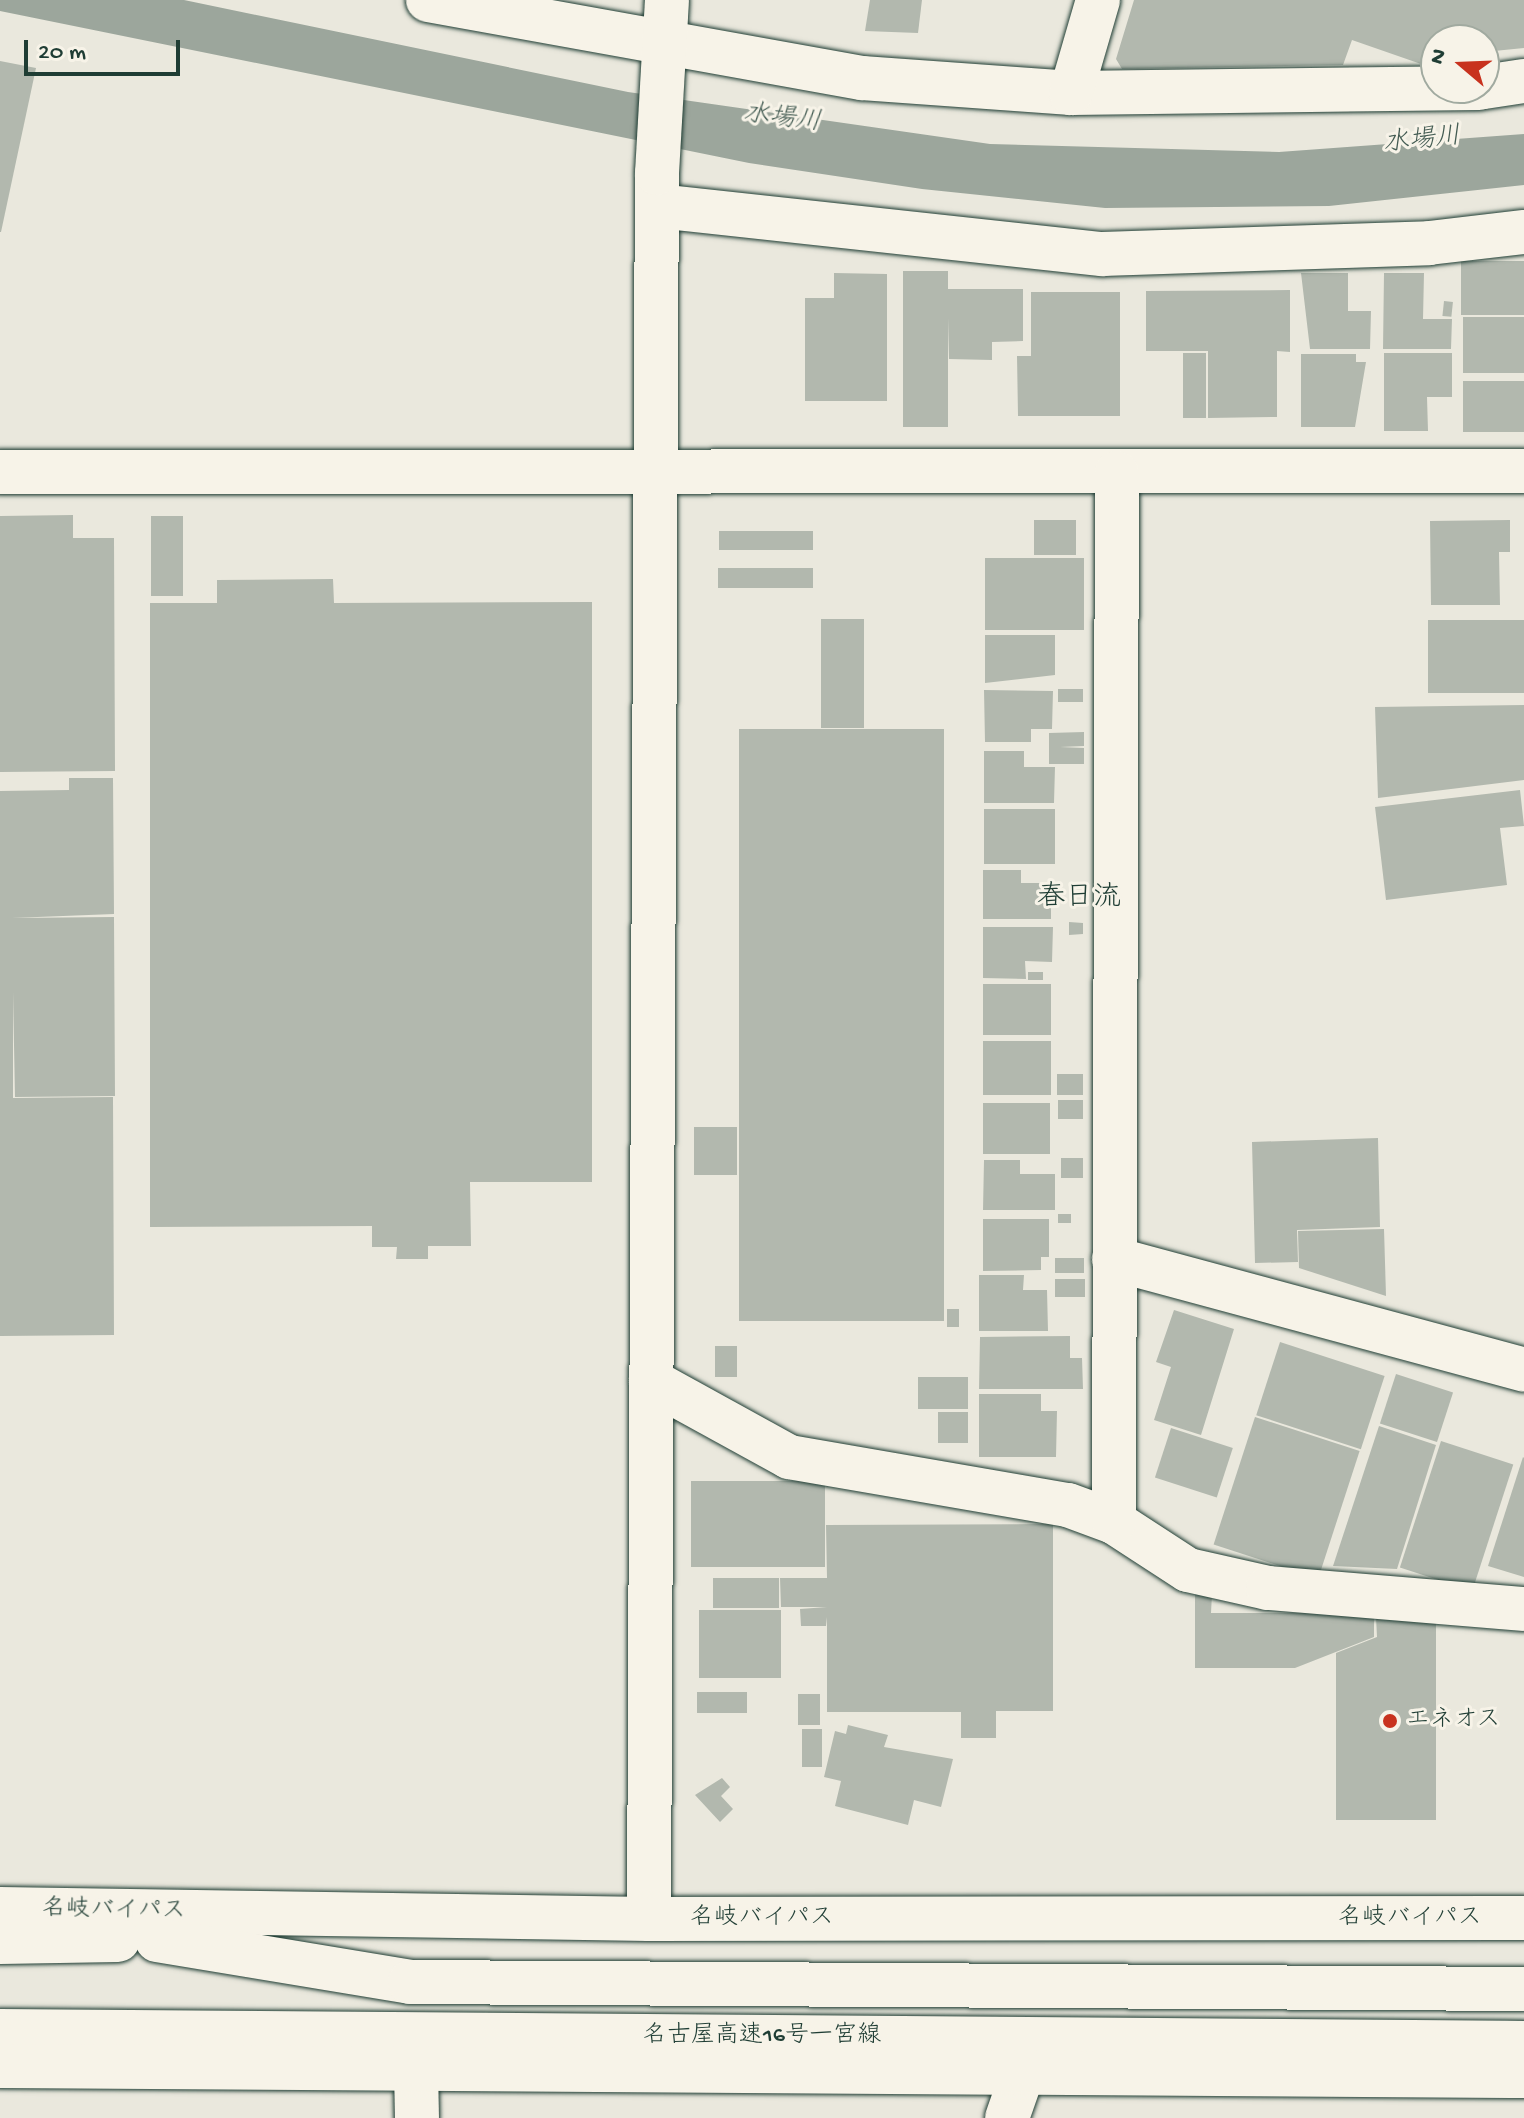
<!DOCTYPE html>
<html>
<head>
<meta charset="utf-8">
<style>
  body { margin:0 }
  #map { position:relative; width:1524px; height:2118px; overflow:hidden; background:#eae8dd; font-family:"Gochi Hand","Klee One",sans-serif }
  div>[style] { position:absolute }
  .water>* { inset:0; background:#9ca69c }
  .building>* { inset:0; background:#b2b8ae; transform-origin:0 0 }
  .roads { filter:drop-shadow(0 0 2px #1f3d34) drop-shadow(0 0 2px #1f3d34) }
  .minor>* { height:44px; margin:-22px; padding:0 22px; transform-origin:22px; border-radius:22px; background:#f7f3e8 }
  .highway>* { height:44px; margin:-22px; padding:0 22px; transform-origin:22px; border-radius:22px; background:#f7f3e8 }
  .dots>* { width:22px; height:22px; translate:-50% -50%; box-sizing:border-box; border:4px solid #f7f3e8; border-radius:50% }
  span { translate:-50% -50%; white-space:nowrap; text-align:center; line-height:1.15; -webkit-text-stroke:6px #f7f3e8; paint-order:stroke }
  .poi-label { font-size:24px; color:#1f3d34 }
  .left { translate:0 -50%; text-align:left }
  .street-label { font-size:24px; color:#1f3d34 }
  .water-label { font-size:26px; color:#445c53; font-style:italic }
  .quarter-label { font-size:28px; color:#1f3d34 }
  .north { position:absolute; left:1420px; top:24px; width:80px; height:80px; box-sizing:border-box; background:#f7f3e8; border:2px solid #a1aaa0; border-radius:50%; rotate:289deg; font-size:22px; font-weight:700; line-height:32px; text-align:center; color:#1f3d34 }
  .north::after { content:''; display:block; margin:auto; width:28px; height:36px; background:#c8321e; clip-path:polygon(50% 0,100% 100%,50% 72%,0 100%) }
  .scale { position:absolute; left:24px; top:40px; width:156px; height:36px; box-sizing:border-box; border:4px solid #1f3d34; border-top:0; padding-left:10px; font-size:24px; line-height:28px; white-space:nowrap; color:#1f3d34; -webkit-text-stroke:6px #f7f3e8; paint-order:stroke }
</style>
</head>
<body>
<div id="map">
  <div class="water">
    <div style="clip-path:polygon(0 0,184px 0,628px 92px,990px 144px,1279px 152px,1524px 134px,1524px 185px,1329px 206px,1105px 208px,922px 189px,749px 163px,0 11px)"></div>
  </div>
  <div class="building">
    <div style="clip-path:polygon(870px 0,922px 0,918px 33px,865px 31px)"></div>
    <div style="clip-path:polygon(1134px 0,1524px 0,1524px 48px,1484px 52px,1484px 40px,1436px 40px,1436px 57px,1421px 64px,1352px 40px,1343px 65px,1122px 69px,1116px 59px)"></div>
    <div style="clip-path:polygon(0 61px,36px 68px,1px 232px,0 232px)"></div>
    <div style="left:1461px;top:261px;width:63px;height:54px"></div>
    <div style="clip-path:polygon(903px 271px,948px 271px,948px 289px,1023px 289px,1023px 341px,992px 342px,992px 360px,949px 359px,948px 318px,948px 427px,903px 427px)"></div>
    <div style="clip-path:polygon(834px 273px,887px 274px,887px 401px,805px 401px,805px 298px,834px 298px)"></div>
    <div style="clip-path:polygon(1301px 273px,1348px 273px,1348px 311px,1371px 311px,1370px 349px,1310px 349px)"></div>
    <div style="clip-path:polygon(1384px 273px,1424px 273px,1423px 319px,1452px 319px,1451px 349px,1383px 349px)"></div>
    <div style="clip-path:polygon(1290px 290px,1290px 352px,1277px 351px,1277px 417px,1208px 418px,1208px 351px,1146px 351px,1146px 291px)"></div>
    <div style="clip-path:polygon(1031px 292px,1120px 292px,1120px 416px,1018px 416px,1017px 356px,1031px 356px)"></div>
    <div style="left:1444px;top:301px;width:9px;height:15px;rotate:6deg"></div>
    <div style="left:1463px;top:317px;width:61px;height:56px"></div>
    <div style="left:1183px;top:353px;width:23px;height:65px"></div>
    <div style="clip-path:polygon(1384px 353px,1452px 353px,1452px 397px,1427px 397px,1428px 431px,1384px 431px)"></div>
    <div style="clip-path:polygon(1301px 354px,1356px 354px,1356px 362px,1366px 362px,1355px 427px,1301px 427px)"></div>
    <div style="left:1463px;top:381px;width:61px;height:51px"></div>
    <div style="clip-path:polygon(73px 515px,73px 538px,114px 538px,115px 771px,0 772px,0 516px)"></div>
    <div style="left:151px;top:516px;width:32px;height:80px"></div>
    <div style="left:1034px;top:520px;width:42px;height:35px"></div>
    <div style="clip-path:polygon(1510px 520px,1510px 552px,1499px 552px,1500px 605px,1431px 605px,1430px 521px)"></div>
    <div style="left:719px;top:531px;width:94px;height:19px"></div>
    <div style="left:985px;top:558px;width:99px;height:72px"></div>
    <div style="left:813px;top:568px;width:20px;height:95px;rotate:90deg"></div>
    <div style="clip-path:polygon(333px 579px,334px 603px,592px 602px,592px 1182px,470px 1182px,471px 1246px,428px 1246px,428px 1259px,396px 1259px,397px 1247px,372px 1247px,372px 1226px,150px 1227px,150px 603px,217px 603px,217px 580px)"></div>
    <div style="left:821px;top:619px;width:43px;height:109px"></div>
    <div style="left:1524px;top:620px;width:73px;height:96px;rotate:90deg"></div>
    <div style="clip-path:polygon(985px 635px,1055px 635px,1055px 675px,985px 683px)"></div>
    <div style="left:1058px;top:689px;width:25px;height:13px"></div>
    <div style="clip-path:polygon(984px 690px,1053px 691px,1052px 729px,1031px 729px,1031px 742px,985px 742px)"></div>
    <div style="clip-path:polygon(1524px 705px,1524px 780px,1378px 798px,1375px 707px)"></div>
    <div style="left:944px;top:729px;width:592px;height:205px;rotate:90deg"></div>
    <div style="clip-path:polygon(1084px 732px,1084px 746px,1060px 747px,1084px 748px,1084px 764px,1049px 764px,1049px 733px)"></div>
    <div style="clip-path:polygon(984px 751px,1024px 751px,1024px 767px,1055px 767px,1054px 803px,984px 803px)"></div>
    <div style="clip-path:polygon(69px 778px,113px 778px,114px 914px,12px 918px,114px 917px,115px 1096px,15px 1097px,13px 992px,13px 1098px,113px 1097px,114px 1335px,0 1336px,0 791px,69px 790px)"></div>
    <div style="clip-path:polygon(1520px 790px,1524px 826px,1500px 828px,1507px 885px,1386px 900px,1375px 807px)"></div>
    <div style="left:984px;top:809px;width:71px;height:55px"></div>
    <div style="clip-path:polygon(983px 870px,1021px 870px,1021px 883px,1051px 883px,1051px 919px,983px 919px)"></div>
    <div style="clip-path:polygon(1069px 922px,1083px 923px,1083px 934px,1069px 935px)"></div>
    <div style="clip-path:polygon(983px 927px,1053px 927px,1052px 962px,1025px 961px,1026px 979px,983px 978px)"></div>
    <div style="left:1028px;top:972px;width:15px;height:8px"></div>
    <div style="left:983px;top:984px;width:68px;height:51px"></div>
    <div style="left:1051px;top:1041px;width:54px;height:68px;rotate:90deg"></div>
    <div style="left:1057px;top:1074px;width:26px;height:21px"></div>
    <div style="left:1058px;top:1100px;width:25px;height:19px"></div>
    <div style="left:983px;top:1103px;width:67px;height:51px"></div>
    <div style="left:737px;top:1127px;width:48px;height:43px;rotate:90deg"></div>
    <div style="clip-path:polygon(1378px 1138px,1380px 1227px,1297px 1230px,1298px 1262px,1255px 1263px,1252px 1142px)"></div>
    <div style="left:1061px;top:1158px;width:22px;height:20px"></div>
    <div style="clip-path:polygon(984px 1160px,1020px 1160px,1020px 1174px,1055px 1174px,1055px 1210px,983px 1210px)"></div>
    <div style="left:1058px;top:1214px;width:13px;height:9px"></div>
    <div style="clip-path:polygon(983px 1219px,1049px 1219px,1049px 1257px,1041px 1257px,1041px 1270px,983px 1271px)"></div>
    <div style="clip-path:polygon(1384px 1229px,1386px 1296px,1299px 1268px,1298px 1231px)"></div>
    <div style="left:1055px;top:1258px;width:29px;height:15px"></div>
    <div style="clip-path:polygon(979px 1275px,1024px 1275px,1023px 1290px,1047px 1290px,1048px 1331px,979px 1331px)"></div>
    <div style="left:1055px;top:1279px;width:30px;height:18px"></div>
    <div style="left:947px;top:1309px;width:12px;height:18px"></div>
    <div style="clip-path:polygon(1174px 1310px,1234px 1329px,1201px 1435px,1154px 1420px,1171px 1367px,1156px 1362px)"></div>
    <div style="clip-path:polygon(1070px 1336px,1070px 1358px,1082px 1358px,1083px 1389px,979px 1389px,980px 1337px)"></div>
    <div style="left:1280px;top:1342px;width:110px;height:77px;rotate:18deg"></div>
    <div style="left:715px;top:1346px;width:22px;height:31px"></div>
    <div style="left:1396px;top:1374px;width:60px;height:52px;rotate:18deg"></div>
    <div style="left:918px;top:1377px;width:50px;height:32px"></div>
    <div style="clip-path:polygon(979px 1394px,1041px 1394px,1041px 1411px,1057px 1411px,1056px 1457px,979px 1457px)"></div>
    <div style="left:938px;top:1412px;width:30px;height:31px"></div>
    <div style="left:1255px;top:1417px;width:110px;height:134px;rotate:18deg"></div>
    <div style="clip-path:polygon(1379px 1426px,1436px 1445px,1397px 1569px,1333px 1566px)"></div>
    <div style="left:1171px;top:1428px;width:65px;height:52px;rotate:18deg"></div>
    <div style="left:1441px;top:1441px;width:76px;height:133px;rotate:18deg"></div>
    <div style="clip-path:polygon(1523px 1457px,1524px 1458px,1524px 1577px,1488px 1566px)"></div>
    <div style="left:691px;top:1481px;width:134px;height:86px"></div>
    <div style="clip-path:polygon(1053px 1524px,1053px 1711px,996px 1711px,996px 1738px,961px 1738px,961px 1712px,827px 1712px,827px 1617px,826px 1626px,801px 1626px,800px 1609px,827px 1607px,781px 1607px,780px 1578px,827px 1578px,826px 1525px)"></div>
    <div style="left:713px;top:1578px;width:66px;height:30px"></div>
    <div style="clip-path:polygon(1195px 1593px,1212px 1594px,1211px 1613px,1374px 1613px,1374px 1637px,1295px 1668px,1195px 1668px)"></div>
    <div style="left:699px;top:1610px;width:82px;height:68px"></div>
    <div style="clip-path:polygon(1376px 1617px,1436px 1617px,1436px 1820px,1336px 1820px,1336px 1653px,1377px 1637px)"></div>
    <div style="left:747px;top:1692px;width:21px;height:50px;rotate:90deg"></div>
    <div style="left:798px;top:1694px;width:22px;height:31px"></div>
    <div style="clip-path:polygon(848px 1725px,888px 1735px,884px 1747px,953px 1759px,941px 1807px,914px 1800px,908px 1825px,835px 1806px,841px 1781px,824px 1777px,835px 1731px,846px 1734px)"></div>
    <div style="left:802px;top:1729px;width:20px;height:38px"></div>
    <div style="clip-path:polygon(722px 1778px,730px 1787px,721px 1796px,733px 1809px,720px 1822px,695px 1795px)"></div>
  </div>
  <div class="roads">
    <div class="minor">
      <div style="left:428px;top:0;width:441px;rotate:10.2deg"></div>
      <div style="left:862px;top:78px;width:210px;rotate:4.1deg"></div>
      <div style="left:1071px;top:93px;width:408px;rotate:-0.7deg"></div>
      <div style="left:1484px;top:87px;width:40px;rotate:-8.5deg"></div>
      <div style="left:1071px;top:93px;width:97px;rotate:-73.8deg"></div>
      <div style="left:658px;top:206px;width:447px;rotate:6.2deg"></div>
      <div style="left:1102px;top:254px;width:327px;rotate:-1.9deg"></div>
      <div style="left:1429px;top:243px;width:96px;rotate:-6.6deg"></div>
      <div style="left:0;top:472px;width:1524px;rotate:-0.04deg"></div>
      <div style="left:1114px;top:1259px;width:425px;rotate:15.1deg"></div>
      <div style="left:651px;top:1381px;width:158px;rotate:28.8deg"></div>
      <div style="left:789px;top:1457px;width:283px;rotate:9.8deg"></div>
      <div style="left:1068px;top:1505px;width:49px;rotate:20.3deg"></div>
      <div style="left:1114px;top:1522px;width:88px;rotate:33deg"></div>
      <div style="left:1188px;top:1570px;width:82px;rotate:12.7deg"></div>
      <div style="left:1268px;top:1588px;width:257px;rotate:4.7deg"></div>
      <div style="left:1114px;top:1522px;width:1049px;rotate:-89.84deg"></div>
      <div style="left:649px;top:1919px;width:1746px;rotate:-89.74deg"></div>
      <div style="left:657px;top:173px;width:173px;rotate:-86.7deg"></div>
      <div style="left:416px;top:2067px;width:51px;rotate:88.9deg"></div>
      <div style="left:1007px;top:2118px;width:49px;rotate:-70.8deg"></div>
    </div>
    <div class="highway">
      <div style="left:0;top:1909px;width:649px;rotate:0.88deg"></div>
      <div style="left:649px;top:1919px;width:875px;rotate:-0.07deg"></div>
      <div style="left:157px;top:1940px;width:256px;rotate:9.4deg"></div>
      <div style="left:410px;top:1982px;width:1114px;rotate:0.36deg"></div>
      <div style="left:0;top:1942px;width:118px;rotate:-1deg"></div>
      <div style="left:0;top:2031px;width:1524px;rotate:0.45deg"></div>
      <div style="left:0;top:2066px;width:1524px;rotate:0.38deg"></div>
    </div>
  </div>
  <div class="dots">
    <div style="left:1390px;top:1721px;background:#c8321e"></div>
  </div>
  <div class="poi-label">
    <span class="left" style="left:1406px;top:1721px">エネオス</span>
  </div>
  <div class="street-label">
    <span style="left:114px;top:1911px;rotate:1deg">名岐バイパス</span>
    <span style="left:762px;top:1919px">名岐バイパス</span>
    <span style="left:1410px;top:1919px">名岐バイパス</span>
    <span style="left:762px;top:2037px">名古屋高速16号一宮線</span>
  </div>
  <div class="water-label">
    <span style="left:782px;top:120px;rotate:7deg">水場川</span>
    <span style="left:1422px;top:142px;rotate:-6deg">水場川</span>
  </div>
  <div class="quarter-label">
    <span style="left:1079px;top:899px">春日流</span>
  </div>
  <div class="north">N</div>
  <div class="scale">20 m</div>
</div>
</body>
</html>
